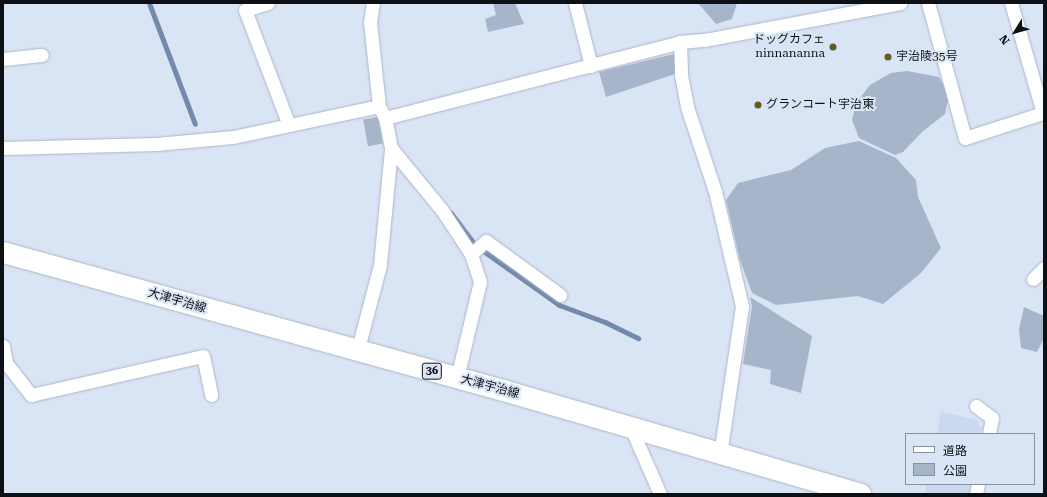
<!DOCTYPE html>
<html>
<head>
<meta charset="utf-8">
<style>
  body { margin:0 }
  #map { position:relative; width:1047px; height:497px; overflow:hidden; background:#d9e4f5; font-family:"Roboto Serif","Noto Sans JP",serif }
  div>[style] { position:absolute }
  .built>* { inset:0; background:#cad9f0; transform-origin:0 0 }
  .green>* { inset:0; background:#a7b5cb; transform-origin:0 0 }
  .stream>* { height:5px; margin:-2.5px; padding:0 2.5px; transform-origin:2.5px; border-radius:2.5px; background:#748aac }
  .roads { filter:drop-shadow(0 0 1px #abb6c6) drop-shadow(0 0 1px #abb6c6) }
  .street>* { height:13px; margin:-6.5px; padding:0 6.5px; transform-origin:6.5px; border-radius:6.5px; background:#fff }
  .primary>* { height:21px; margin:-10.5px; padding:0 10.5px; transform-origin:10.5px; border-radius:10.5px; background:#fff }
  .dots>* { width:11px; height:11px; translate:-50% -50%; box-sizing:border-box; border:2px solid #d9e4f5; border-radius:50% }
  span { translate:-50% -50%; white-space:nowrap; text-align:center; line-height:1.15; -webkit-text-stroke:4px #d9e4f5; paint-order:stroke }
  .shield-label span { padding:1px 3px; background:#d9e4f5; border:1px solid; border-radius:3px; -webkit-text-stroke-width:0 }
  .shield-label { font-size:11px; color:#0d1116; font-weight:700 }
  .poi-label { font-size:12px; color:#0d1116 }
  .right { translate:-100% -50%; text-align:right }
  .left { translate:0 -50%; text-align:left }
  .street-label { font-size:12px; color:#0d1116 }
  .frame { position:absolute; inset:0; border:4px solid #0d1116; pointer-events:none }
  .legend { position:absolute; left:905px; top:433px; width:130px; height:52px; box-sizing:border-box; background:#d9e4f5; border:1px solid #87909c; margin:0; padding:5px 7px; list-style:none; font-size:12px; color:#0d1116 }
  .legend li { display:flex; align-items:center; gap:8px; height:20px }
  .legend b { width:20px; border:1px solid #87909c }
  .north { position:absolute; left:995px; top:12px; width:40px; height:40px; -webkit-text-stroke:3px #d9e4f5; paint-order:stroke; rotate:233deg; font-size:11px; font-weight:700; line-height:16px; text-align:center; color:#0d1116 }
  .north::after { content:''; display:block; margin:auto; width:14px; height:18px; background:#0d1116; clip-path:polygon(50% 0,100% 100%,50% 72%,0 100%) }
</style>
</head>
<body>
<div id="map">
  <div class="built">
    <div style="clip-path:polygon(941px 412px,977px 420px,984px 434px,937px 434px)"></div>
    <div style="left:926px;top:484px;width:46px;height:10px"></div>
  </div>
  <div class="green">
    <div style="clip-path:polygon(493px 3px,515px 3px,524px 24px,488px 32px,485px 19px,496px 15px)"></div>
    <div style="clip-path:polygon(698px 3px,737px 3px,732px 19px,716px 24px)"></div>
    <div style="clip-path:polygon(678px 53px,678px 73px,606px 97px,599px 72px)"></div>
    <div style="clip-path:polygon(907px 71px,939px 77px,949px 95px,945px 114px,922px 132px,903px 152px,895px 155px,859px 138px,852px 120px,857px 102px,870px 85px,891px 73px)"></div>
    <div style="left:378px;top:117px;width:27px;height:15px;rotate:80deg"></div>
    <div style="clip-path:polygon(859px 141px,896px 158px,916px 180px,918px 197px,941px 248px,921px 273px,883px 304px,858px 296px,776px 305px,752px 293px,740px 260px,726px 200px,738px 183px,791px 170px,825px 148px)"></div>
    <div style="clip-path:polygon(750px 297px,812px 336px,801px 393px,770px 384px,771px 370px,743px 364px,752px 306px)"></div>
    <div style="clip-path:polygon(1024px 307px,1044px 316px,1044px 338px,1037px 352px,1021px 348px,1019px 329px)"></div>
  </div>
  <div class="stream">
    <div style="left:149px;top:3px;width:129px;rotate:69.2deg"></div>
    <div style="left:451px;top:213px;width:40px;rotate:53deg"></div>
    <div style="left:475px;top:245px;width:103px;rotate:35.5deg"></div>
    <div style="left:559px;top:305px;width:49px;rotate:20.3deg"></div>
    <div style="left:605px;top:322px;width:37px;rotate:26deg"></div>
  </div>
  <div class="roads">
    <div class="street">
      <div style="left:268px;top:3px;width:24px;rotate:163deg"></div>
      <div style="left:245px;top:10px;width:123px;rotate:69.1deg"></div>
      <div style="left:575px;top:3px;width:65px;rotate:75.7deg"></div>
      <div style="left:928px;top:3px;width:140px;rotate:74.7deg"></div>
      <div style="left:965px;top:138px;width:82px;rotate:-17.8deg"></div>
      <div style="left:1043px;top:113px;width:115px;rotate:-106.2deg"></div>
      <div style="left:680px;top:42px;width:33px;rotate:88deg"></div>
      <div style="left:681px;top:75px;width:33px;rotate:79deg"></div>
      <div style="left:687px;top:107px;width:89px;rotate:71.6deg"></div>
      <div style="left:715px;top:191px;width:118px;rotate:76.8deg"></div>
      <div style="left:742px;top:306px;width:151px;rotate:98.4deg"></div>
      <div style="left:3px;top:59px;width:39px;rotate:-6deg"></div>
      <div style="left:385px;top:118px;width:305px;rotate:-14.4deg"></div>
      <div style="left:680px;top:42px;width:25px;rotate:-5deg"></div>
      <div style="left:705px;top:40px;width:199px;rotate:-10.7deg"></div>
      <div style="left:3px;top:148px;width:153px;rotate:-1.5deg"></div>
      <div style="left:156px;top:144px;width:77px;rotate:-5.2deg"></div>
      <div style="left:233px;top:137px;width:149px;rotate:-12deg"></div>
      <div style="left:391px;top:148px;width:80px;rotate:50.6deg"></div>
      <div style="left:442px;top:210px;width:53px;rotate:56.6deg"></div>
      <div style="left:471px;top:254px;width:29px;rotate:72deg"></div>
      <div style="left:480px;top:282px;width:99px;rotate:103.5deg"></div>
      <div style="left:471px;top:254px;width:20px;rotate:-41deg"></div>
      <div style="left:486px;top:241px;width:92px;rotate:36.1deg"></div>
      <div style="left:1033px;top:279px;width:16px;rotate:-45deg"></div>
      <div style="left:3px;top:346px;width:17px;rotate:80deg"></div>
      <div style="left:6px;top:363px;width:41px;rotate:52deg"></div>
      <div style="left:31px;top:395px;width:176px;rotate:-12.8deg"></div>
      <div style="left:203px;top:356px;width:40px;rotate:78deg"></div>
      <div style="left:357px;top:352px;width:90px;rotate:-75.2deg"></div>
      <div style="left:380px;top:265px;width:118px;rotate:-84.6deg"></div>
      <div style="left:391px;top:148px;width:31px;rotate:-101deg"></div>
      <div style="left:385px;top:118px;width:13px;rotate:-117deg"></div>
      <div style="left:379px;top:106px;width:84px;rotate:-96.1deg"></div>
      <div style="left:370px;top:22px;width:19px;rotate:-81deg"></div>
      <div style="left:976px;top:406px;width:20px;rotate:37deg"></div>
      <div style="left:992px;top:418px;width:16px;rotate:101deg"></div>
      <div style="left:631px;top:428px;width:72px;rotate:66.3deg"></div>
      <div style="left:976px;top:494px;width:10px;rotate:-79deg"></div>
    </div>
    <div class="primary">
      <div style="left:3px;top:252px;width:519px;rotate:15.43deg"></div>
      <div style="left:503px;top:390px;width:372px;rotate:16.2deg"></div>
    </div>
  </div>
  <div class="dots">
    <div style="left:833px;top:47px;background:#655925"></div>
    <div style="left:888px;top:57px;background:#655925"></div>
    <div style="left:758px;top:105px;background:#655925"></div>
  </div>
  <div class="shield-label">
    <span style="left:432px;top:371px">36</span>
  </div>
  <div class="poi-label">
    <span class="right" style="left:825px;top:47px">ドッグカフェ<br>ninnananna</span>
    <span class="left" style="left:896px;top:57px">宇治陵35号</span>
    <span class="left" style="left:766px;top:105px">グランコート宇治東</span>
  </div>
  <div class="street-label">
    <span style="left:177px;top:301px;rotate:16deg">大津宇治線</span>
    <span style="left:490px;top:387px;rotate:15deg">大津宇治線</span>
  </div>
  <div class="frame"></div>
  <ul class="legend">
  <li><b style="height:5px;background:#fff"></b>道路</li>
  <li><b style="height:11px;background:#a7b5cb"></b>公園</li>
  </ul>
  <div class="north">N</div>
</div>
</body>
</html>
